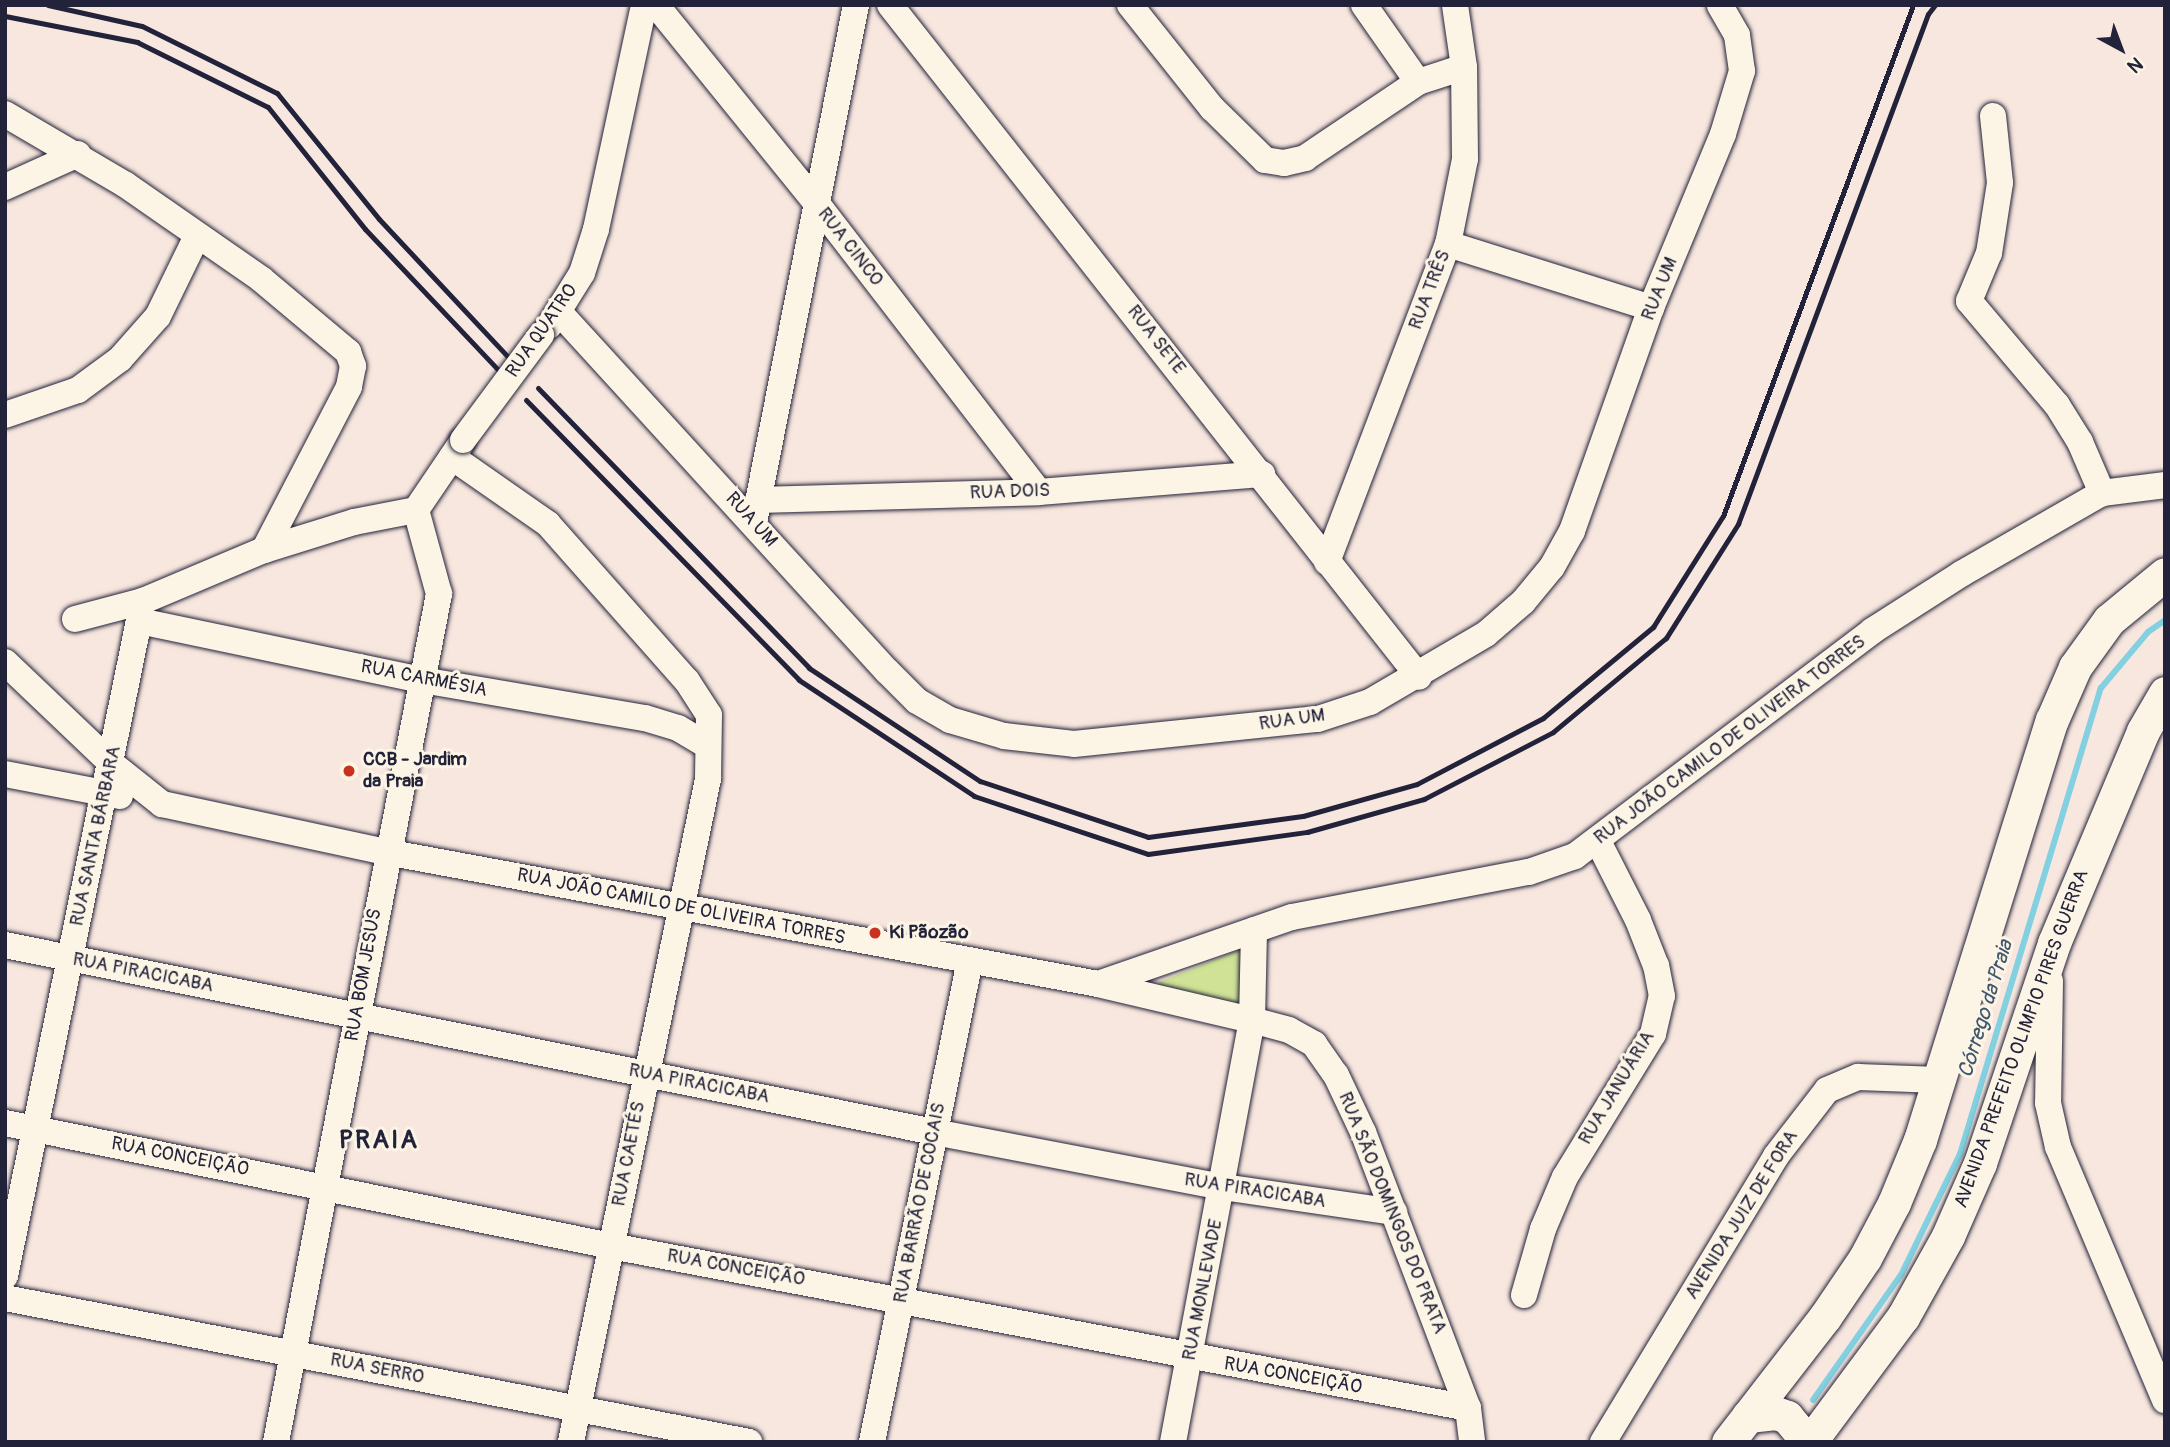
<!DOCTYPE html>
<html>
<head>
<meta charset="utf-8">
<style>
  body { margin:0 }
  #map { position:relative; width:2170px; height:1447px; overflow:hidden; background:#f8e7de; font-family:Pangolin,sans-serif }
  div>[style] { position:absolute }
  .green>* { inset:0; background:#cfe296 }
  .stream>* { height:6px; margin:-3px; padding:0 3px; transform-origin:3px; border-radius:3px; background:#82d0e0 }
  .roads { filter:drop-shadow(0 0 2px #22223b) drop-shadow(0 0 2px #22223b) }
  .minor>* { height:26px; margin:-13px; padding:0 13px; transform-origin:13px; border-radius:13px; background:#fcf5e5 }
  .major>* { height:33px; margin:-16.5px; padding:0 16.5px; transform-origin:16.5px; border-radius:16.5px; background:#fcf5e5 }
  .rail>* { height:5px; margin:-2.5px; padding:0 2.5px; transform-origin:2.5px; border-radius:2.5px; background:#22223b }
  .bridges { filter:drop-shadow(0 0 2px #22223b) drop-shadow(0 0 2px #22223b) }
  .minor-bridge>* { height:26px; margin:-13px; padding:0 13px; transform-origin:13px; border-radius:13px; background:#fcf5e5 }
  .dots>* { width:19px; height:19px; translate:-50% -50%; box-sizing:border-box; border:4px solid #fcf5e5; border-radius:50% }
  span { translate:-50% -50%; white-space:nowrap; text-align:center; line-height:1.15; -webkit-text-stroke:6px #fcf5e5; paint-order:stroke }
  .street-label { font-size:19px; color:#22223b }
  .poi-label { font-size:19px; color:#22223b; font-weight:700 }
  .left { translate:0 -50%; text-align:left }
  .water-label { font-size:21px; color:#3f566d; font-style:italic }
  .district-label { font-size:26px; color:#22223b; font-weight:700; letter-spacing:2px }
  .frame { position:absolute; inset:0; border:7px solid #22223b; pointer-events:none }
  .north { position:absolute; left:2086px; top:14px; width:70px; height:70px; -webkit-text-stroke:5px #fcf5e5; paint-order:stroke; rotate:139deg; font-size:19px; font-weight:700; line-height:28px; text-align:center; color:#22223b }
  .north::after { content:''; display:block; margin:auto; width:24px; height:32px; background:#22223b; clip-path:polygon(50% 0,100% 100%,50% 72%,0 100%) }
</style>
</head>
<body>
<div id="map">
  <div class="green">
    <div style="clip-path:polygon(1241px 949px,1241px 1010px,1160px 990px,1159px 982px)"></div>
  </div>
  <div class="stream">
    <div style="left:1813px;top:1400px;width:153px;rotate:-54.9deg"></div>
    <div style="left:1901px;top:1275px;width:135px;rotate:-64deg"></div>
    <div style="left:1960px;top:1154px;width:487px;rotate:-73.2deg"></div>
    <div style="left:2101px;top:688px;width:73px;rotate:-50deg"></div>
    <div style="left:2148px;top:632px;width:21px;rotate:-35deg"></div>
  </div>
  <div class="roads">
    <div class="minor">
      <div style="left:656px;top:5px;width:257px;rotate:51deg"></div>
      <div style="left:818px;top:205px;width:362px;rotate:52.4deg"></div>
      <div style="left:890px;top:5px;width:855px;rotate:51.79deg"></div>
      <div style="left:1130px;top:5px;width:132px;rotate:51.5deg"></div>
      <div style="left:1212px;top:108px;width:74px;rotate:44.5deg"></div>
      <div style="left:1265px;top:160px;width:19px;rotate:9deg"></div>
      <div style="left:1284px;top:163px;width:22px;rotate:-13deg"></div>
      <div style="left:1305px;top:158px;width:136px;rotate:-33.9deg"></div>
      <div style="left:1418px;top:82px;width:48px;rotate:-18.1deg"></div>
      <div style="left:1364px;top:5px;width:94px;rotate:55deg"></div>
      <div style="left:5px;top:114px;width:140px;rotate:30.4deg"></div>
      <div style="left:126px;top:185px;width:165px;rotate:34.8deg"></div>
      <div style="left:261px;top:279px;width:114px;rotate:40deg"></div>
      <div style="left:348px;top:352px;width:15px;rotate:70deg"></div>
      <div style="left:353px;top:366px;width:21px;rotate:101deg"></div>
      <div style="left:349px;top:387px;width:184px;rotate:117.5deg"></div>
      <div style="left:1993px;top:116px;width:67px;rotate:84deg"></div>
      <div style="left:2000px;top:183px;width:71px;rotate:98.9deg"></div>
      <div style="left:1989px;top:253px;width:52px;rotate:112.6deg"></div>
      <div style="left:1969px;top:301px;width:136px;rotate:49.8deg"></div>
      <div style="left:2057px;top:405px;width:44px;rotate:58.1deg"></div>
      <div style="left:2080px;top:442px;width:56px;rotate:66.7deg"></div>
      <div style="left:5px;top:187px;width:80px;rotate:-24.3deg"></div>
      <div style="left:1448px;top:244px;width:213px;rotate:17.5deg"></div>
      <div style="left:559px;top:312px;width:486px;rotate:47.6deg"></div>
      <div style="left:887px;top:671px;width:42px;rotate:45deg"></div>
      <div style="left:917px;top:701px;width:38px;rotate:30deg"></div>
      <div style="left:950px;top:720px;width:56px;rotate:16.5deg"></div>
      <div style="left:1004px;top:736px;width:70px;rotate:6.5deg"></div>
      <div style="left:1074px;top:744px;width:245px;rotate:-5.9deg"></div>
      <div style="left:1318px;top:719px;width:55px;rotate:-18.1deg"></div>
      <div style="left:1370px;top:702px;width:134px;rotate:-30.4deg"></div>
      <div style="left:1486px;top:634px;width:49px;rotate:-40.9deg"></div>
      <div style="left:1523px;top:602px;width:45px;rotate:-50.4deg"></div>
      <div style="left:1552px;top:567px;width:41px;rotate:-60.9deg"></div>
      <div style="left:1572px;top:531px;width:237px;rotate:-70.5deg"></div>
      <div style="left:1651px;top:308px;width:188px;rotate:-67.5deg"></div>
      <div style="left:1723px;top:134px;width:66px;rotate:-73.2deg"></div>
      <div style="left:1742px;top:71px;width:36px;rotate:-98deg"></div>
      <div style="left:1737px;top:35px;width:34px;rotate:-120deg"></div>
      <div style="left:549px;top:326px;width:62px;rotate:-58.1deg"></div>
      <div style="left:582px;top:273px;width:46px;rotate:-72.3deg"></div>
      <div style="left:596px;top:229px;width:229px;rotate:-77.9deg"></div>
      <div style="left:5px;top:415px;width:77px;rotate:-18.9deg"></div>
      <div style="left:78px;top:390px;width:52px;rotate:-36.4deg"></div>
      <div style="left:120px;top:359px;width:57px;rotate:-48.5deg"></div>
      <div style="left:158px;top:316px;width:89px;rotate:-64deg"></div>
      <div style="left:452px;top:457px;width:117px;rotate:34.9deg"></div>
      <div style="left:548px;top:524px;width:210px;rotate:48.5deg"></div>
      <div style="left:687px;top:681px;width:40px;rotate:57.1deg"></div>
      <div style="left:709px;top:715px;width:64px;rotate:90.9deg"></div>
      <div style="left:708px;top:779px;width:677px;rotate:101.68deg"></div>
      <div style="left:758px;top:500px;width:281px;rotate:-1.6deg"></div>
      <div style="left:1039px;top:492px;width:224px;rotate:-4.6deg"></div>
      <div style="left:416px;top:510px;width:82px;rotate:-55.9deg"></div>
      <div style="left:754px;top:522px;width:527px;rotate:-78.84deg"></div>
      <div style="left:1327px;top:562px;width:340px;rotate:-69.2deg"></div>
      <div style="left:1448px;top:244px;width:87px;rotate:-78.7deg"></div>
      <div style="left:1465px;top:159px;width:92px;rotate:-90.6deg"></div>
      <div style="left:1464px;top:67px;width:63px;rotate:-98.3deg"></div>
      <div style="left:75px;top:619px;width:70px;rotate:-14.8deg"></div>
      <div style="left:143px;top:601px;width:131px;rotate:-22.9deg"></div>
      <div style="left:264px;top:550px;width:94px;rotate:-17.3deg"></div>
      <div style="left:354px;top:522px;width:63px;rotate:-11deg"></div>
      <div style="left:139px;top:621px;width:289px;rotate:11.8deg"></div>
      <div style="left:422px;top:680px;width:226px;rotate:9.7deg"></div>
      <div style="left:645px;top:718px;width:34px;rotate:17deg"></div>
      <div style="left:678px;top:728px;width:31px;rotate:31deg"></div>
      <div style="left:5px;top:662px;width:149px;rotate:43.6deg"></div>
      <div style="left:113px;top:765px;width:63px;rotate:38.5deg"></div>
      <div style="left:162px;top:804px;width:229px;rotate:12.1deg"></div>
      <div style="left:386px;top:852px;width:724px;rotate:10.5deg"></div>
      <div style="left:1098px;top:984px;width:205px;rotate:-19.1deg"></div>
      <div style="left:1292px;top:917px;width:241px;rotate:-10.8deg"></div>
      <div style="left:1529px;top:872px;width:49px;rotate:-19.2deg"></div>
      <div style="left:1575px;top:856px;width:373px;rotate:-37.1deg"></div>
      <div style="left:1872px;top:631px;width:106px;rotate:-32.6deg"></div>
      <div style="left:1961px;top:574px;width:163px;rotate:-29.9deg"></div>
      <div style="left:2102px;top:493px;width:64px;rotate:-7.2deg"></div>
      <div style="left:5px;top:774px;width:117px;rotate:10.8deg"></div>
      <div style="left:5px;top:945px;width:948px;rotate:11.38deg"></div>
      <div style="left:934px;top:1132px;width:294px;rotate:10.8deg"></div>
      <div style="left:1223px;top:1187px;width:173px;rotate:8.3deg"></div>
      <div style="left:2050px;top:981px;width:122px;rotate:90.9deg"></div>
      <div style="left:2048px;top:1103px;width:45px;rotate:77.2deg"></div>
      <div style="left:2058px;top:1147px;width:275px;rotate:67.1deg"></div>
      <div style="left:1098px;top:984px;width:158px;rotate:13.2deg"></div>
      <div style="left:1252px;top:1020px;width:38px;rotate:15deg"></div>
      <div style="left:1289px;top:1030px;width:29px;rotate:29deg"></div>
      <div style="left:1314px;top:1044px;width:38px;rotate:55deg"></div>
      <div style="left:1336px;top:1075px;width:63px;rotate:64.7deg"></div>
      <div style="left:1363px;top:1132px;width:295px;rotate:69.2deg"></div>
      <div style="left:1468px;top:1408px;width:34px;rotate:83deg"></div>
      <div style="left:5px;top:1123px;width:618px;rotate:11.47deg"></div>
      <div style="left:611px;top:1246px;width:872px;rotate:10.7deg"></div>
      <div style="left:5px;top:1276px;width:689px;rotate:-78.45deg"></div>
      <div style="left:1524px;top:1295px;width:69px;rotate:-73.9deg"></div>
      <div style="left:1543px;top:1229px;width:56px;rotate:-67.1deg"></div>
      <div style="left:1565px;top:1177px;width:168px;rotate:-58.4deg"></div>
      <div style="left:1653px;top:1034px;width:39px;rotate:-77deg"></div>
      <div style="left:1662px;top:996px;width:31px;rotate:-101deg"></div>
      <div style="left:1656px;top:966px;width:49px;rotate:-111.4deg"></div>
      <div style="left:1638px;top:920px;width:86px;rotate:-116.9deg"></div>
      <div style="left:5px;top:1298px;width:758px;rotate:10.95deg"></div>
      <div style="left:276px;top:1442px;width:864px;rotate:-79.12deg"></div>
      <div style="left:439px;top:594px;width:87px;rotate:-105.3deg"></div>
      <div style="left:872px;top:1442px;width:488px;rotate:-78.5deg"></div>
      <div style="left:1173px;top:1442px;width:429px;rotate:-79.4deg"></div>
      <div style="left:1252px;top:1020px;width:90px;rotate:-88.7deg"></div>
      <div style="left:1603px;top:1442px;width:334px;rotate:-58.8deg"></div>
      <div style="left:1776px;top:1156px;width:83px;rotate:-52.3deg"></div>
      <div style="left:1827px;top:1090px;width:34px;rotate:-23deg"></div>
      <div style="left:1858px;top:1077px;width:81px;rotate:2.1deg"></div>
    </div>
    <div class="major">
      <div style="left:1748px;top:1416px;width:28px;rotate:-6deg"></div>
      <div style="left:1776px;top:1413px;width:12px;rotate:20deg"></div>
      <div style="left:1787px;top:1417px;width:33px;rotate:50deg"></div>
      <div style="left:1728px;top:1442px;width:158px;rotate:-52.2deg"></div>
      <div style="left:1825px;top:1317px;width:71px;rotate:-55.9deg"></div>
      <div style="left:1865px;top:1258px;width:62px;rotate:-62.2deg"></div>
      <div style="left:1894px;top:1203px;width:68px;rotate:-67.6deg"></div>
      <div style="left:1920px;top:1140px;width:440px;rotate:-72.6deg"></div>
      <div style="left:2052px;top:720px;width:58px;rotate:-66.5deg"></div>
      <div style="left:2075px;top:667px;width:58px;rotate:-54.1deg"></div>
      <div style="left:2109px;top:620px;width:72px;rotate:-39.4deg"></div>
      <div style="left:1810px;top:1442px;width:156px;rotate:-53.4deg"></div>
      <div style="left:1903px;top:1317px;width:93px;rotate:-60.9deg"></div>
      <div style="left:1948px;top:1236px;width:80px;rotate:-66.3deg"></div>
      <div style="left:1980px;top:1163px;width:232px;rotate:-71.4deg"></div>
      <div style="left:2054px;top:943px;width:230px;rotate:-67.2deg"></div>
      <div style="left:2143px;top:731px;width:44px;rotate:-59.9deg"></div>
    </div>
  </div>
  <div class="rail">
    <div style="left:48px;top:5px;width:96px;rotate:12.6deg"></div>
    <div style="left:142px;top:26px;width:151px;rotate:26.4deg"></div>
    <div style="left:277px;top:93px;width:162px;rotate:51deg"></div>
    <div style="left:379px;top:219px;width:195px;rotate:46.9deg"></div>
    <div style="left:5px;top:16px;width:135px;rotate:11.1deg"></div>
    <div style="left:137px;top:42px;width:146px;rotate:26.4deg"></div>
    <div style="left:268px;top:107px;width:156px;rotate:51.5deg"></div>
    <div style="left:365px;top:229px;width:198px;rotate:46.6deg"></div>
    <div style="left:538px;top:388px;width:390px;rotate:45.9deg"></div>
    <div style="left:809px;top:668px;width:205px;rotate:33.5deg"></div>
    <div style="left:980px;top:781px;width:177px;rotate:18.4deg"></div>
    <div style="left:1148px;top:837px;width:156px;rotate:-7.7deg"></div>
    <div style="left:1303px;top:816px;width:118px;rotate:-15.7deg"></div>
    <div style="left:1417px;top:784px;width:142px;rotate:-27.6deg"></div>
    <div style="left:1543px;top:718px;width:143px;rotate:-39.6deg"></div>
    <div style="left:1653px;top:627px;width:131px;rotate:-57.8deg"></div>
    <div style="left:1723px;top:516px;width:545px;rotate:-69.6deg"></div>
    <div style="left:526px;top:400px;width:391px;rotate:45.7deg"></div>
    <div style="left:799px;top:680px;width:210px;rotate:33.5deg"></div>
    <div style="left:974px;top:796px;width:183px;rotate:18.4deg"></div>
    <div style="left:1148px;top:854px;width:161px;rotate:-7.9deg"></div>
    <div style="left:1307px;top:832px;width:122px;rotate:-15.8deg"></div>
    <div style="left:1424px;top:799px;width:145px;rotate:-27.4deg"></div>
    <div style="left:1553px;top:732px;width:147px;rotate:-39.8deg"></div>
    <div style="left:1666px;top:638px;width:135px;rotate:-57.7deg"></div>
    <div style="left:1738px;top:524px;width:544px;rotate:-69.57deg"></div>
    <div style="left:1928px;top:14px;width:11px;rotate:-52deg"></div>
  </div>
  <div class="bridges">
    <div class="minor-bridge">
      <div style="left:463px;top:440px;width:131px;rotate:-53.4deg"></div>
    </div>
  </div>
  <div class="dots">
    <div style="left:349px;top:771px;background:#c8321e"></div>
    <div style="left:875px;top:933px;background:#c8321e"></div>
  </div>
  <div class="street-label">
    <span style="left:850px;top:247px;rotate:52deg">RUA CINCO</span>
    <span style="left:1660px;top:289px;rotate:-68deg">RUA UM</span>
    <span style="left:1430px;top:290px;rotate:-69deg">RUA TRÊS</span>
    <span style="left:542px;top:331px;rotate:-55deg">RUA QUATRO</span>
    <span style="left:1156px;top:340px;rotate:52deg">RUA SETE</span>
    <span style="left:1010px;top:492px;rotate:-2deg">RUA DOIS</span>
    <span style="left:751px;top:520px;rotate:48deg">RUA UM</span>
    <span style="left:424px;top:679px;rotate:11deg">RUA CARMÉSIA</span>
    <span style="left:1292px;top:720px;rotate:-8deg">RUA UM</span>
    <span style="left:1730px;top:740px;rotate:-37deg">RUA JOÃO CAMILO DE OLIVEIRA TORRES</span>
    <span style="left:96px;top:836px;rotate:-78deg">RUA SANTA BÁRBARA</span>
    <span style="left:681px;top:907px;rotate:11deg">RUA JOÃO CAMILO DE OLIVEIRA TORRES</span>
    <span style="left:143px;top:973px;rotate:11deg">RUA PIRACICABA</span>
    <span style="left:364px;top:975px;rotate:-80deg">RUA BOM JESUS</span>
    <span style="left:2022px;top:1039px;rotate:-70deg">AVENIDA PREFEITO OLIMPIO PIRES GUERRA</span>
    <span style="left:699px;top:1084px;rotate:11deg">RUA PIRACICABA</span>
    <span style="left:1617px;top:1088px;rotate:-59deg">RUA JANUÁRIA</span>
    <span style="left:629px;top:1154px;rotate:-79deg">RUA CAETÉS</span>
    <span style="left:180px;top:1157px;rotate:11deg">RUA CONCEIÇÃO</span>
    <span style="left:1255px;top:1191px;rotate:9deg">RUA PIRACICABA</span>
    <span style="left:920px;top:1203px;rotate:-79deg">RUA BARRÃO DE COCAIS</span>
    <span style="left:1392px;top:1213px;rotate:68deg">RUA SÃO DOMINGOS DO PRATA</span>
    <span style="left:1742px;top:1215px;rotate:-58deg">AVENIDA JUIZ DE FORA</span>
    <span style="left:736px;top:1268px;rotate:10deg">RUA CONCEIÇÃO</span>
    <span style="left:1203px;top:1290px;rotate:-79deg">RUA MONLEVADE</span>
    <span style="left:377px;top:1369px;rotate:11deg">RUA SERRO</span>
    <span style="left:1293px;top:1376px;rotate:10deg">RUA CONCEIÇÃO</span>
  </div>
  <div class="poi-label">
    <span class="left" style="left:363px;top:771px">CCB - Jardim<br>da Praia</span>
    <span class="left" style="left:889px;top:933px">Ki Pãozão</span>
  </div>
  <div class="water-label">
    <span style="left:1986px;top:1009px;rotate:-73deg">Córrego da Praia</span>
  </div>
  <div class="district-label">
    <span style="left:379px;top:1141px">PRAIA</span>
  </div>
  <div class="frame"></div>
  <div class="north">N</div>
</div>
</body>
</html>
